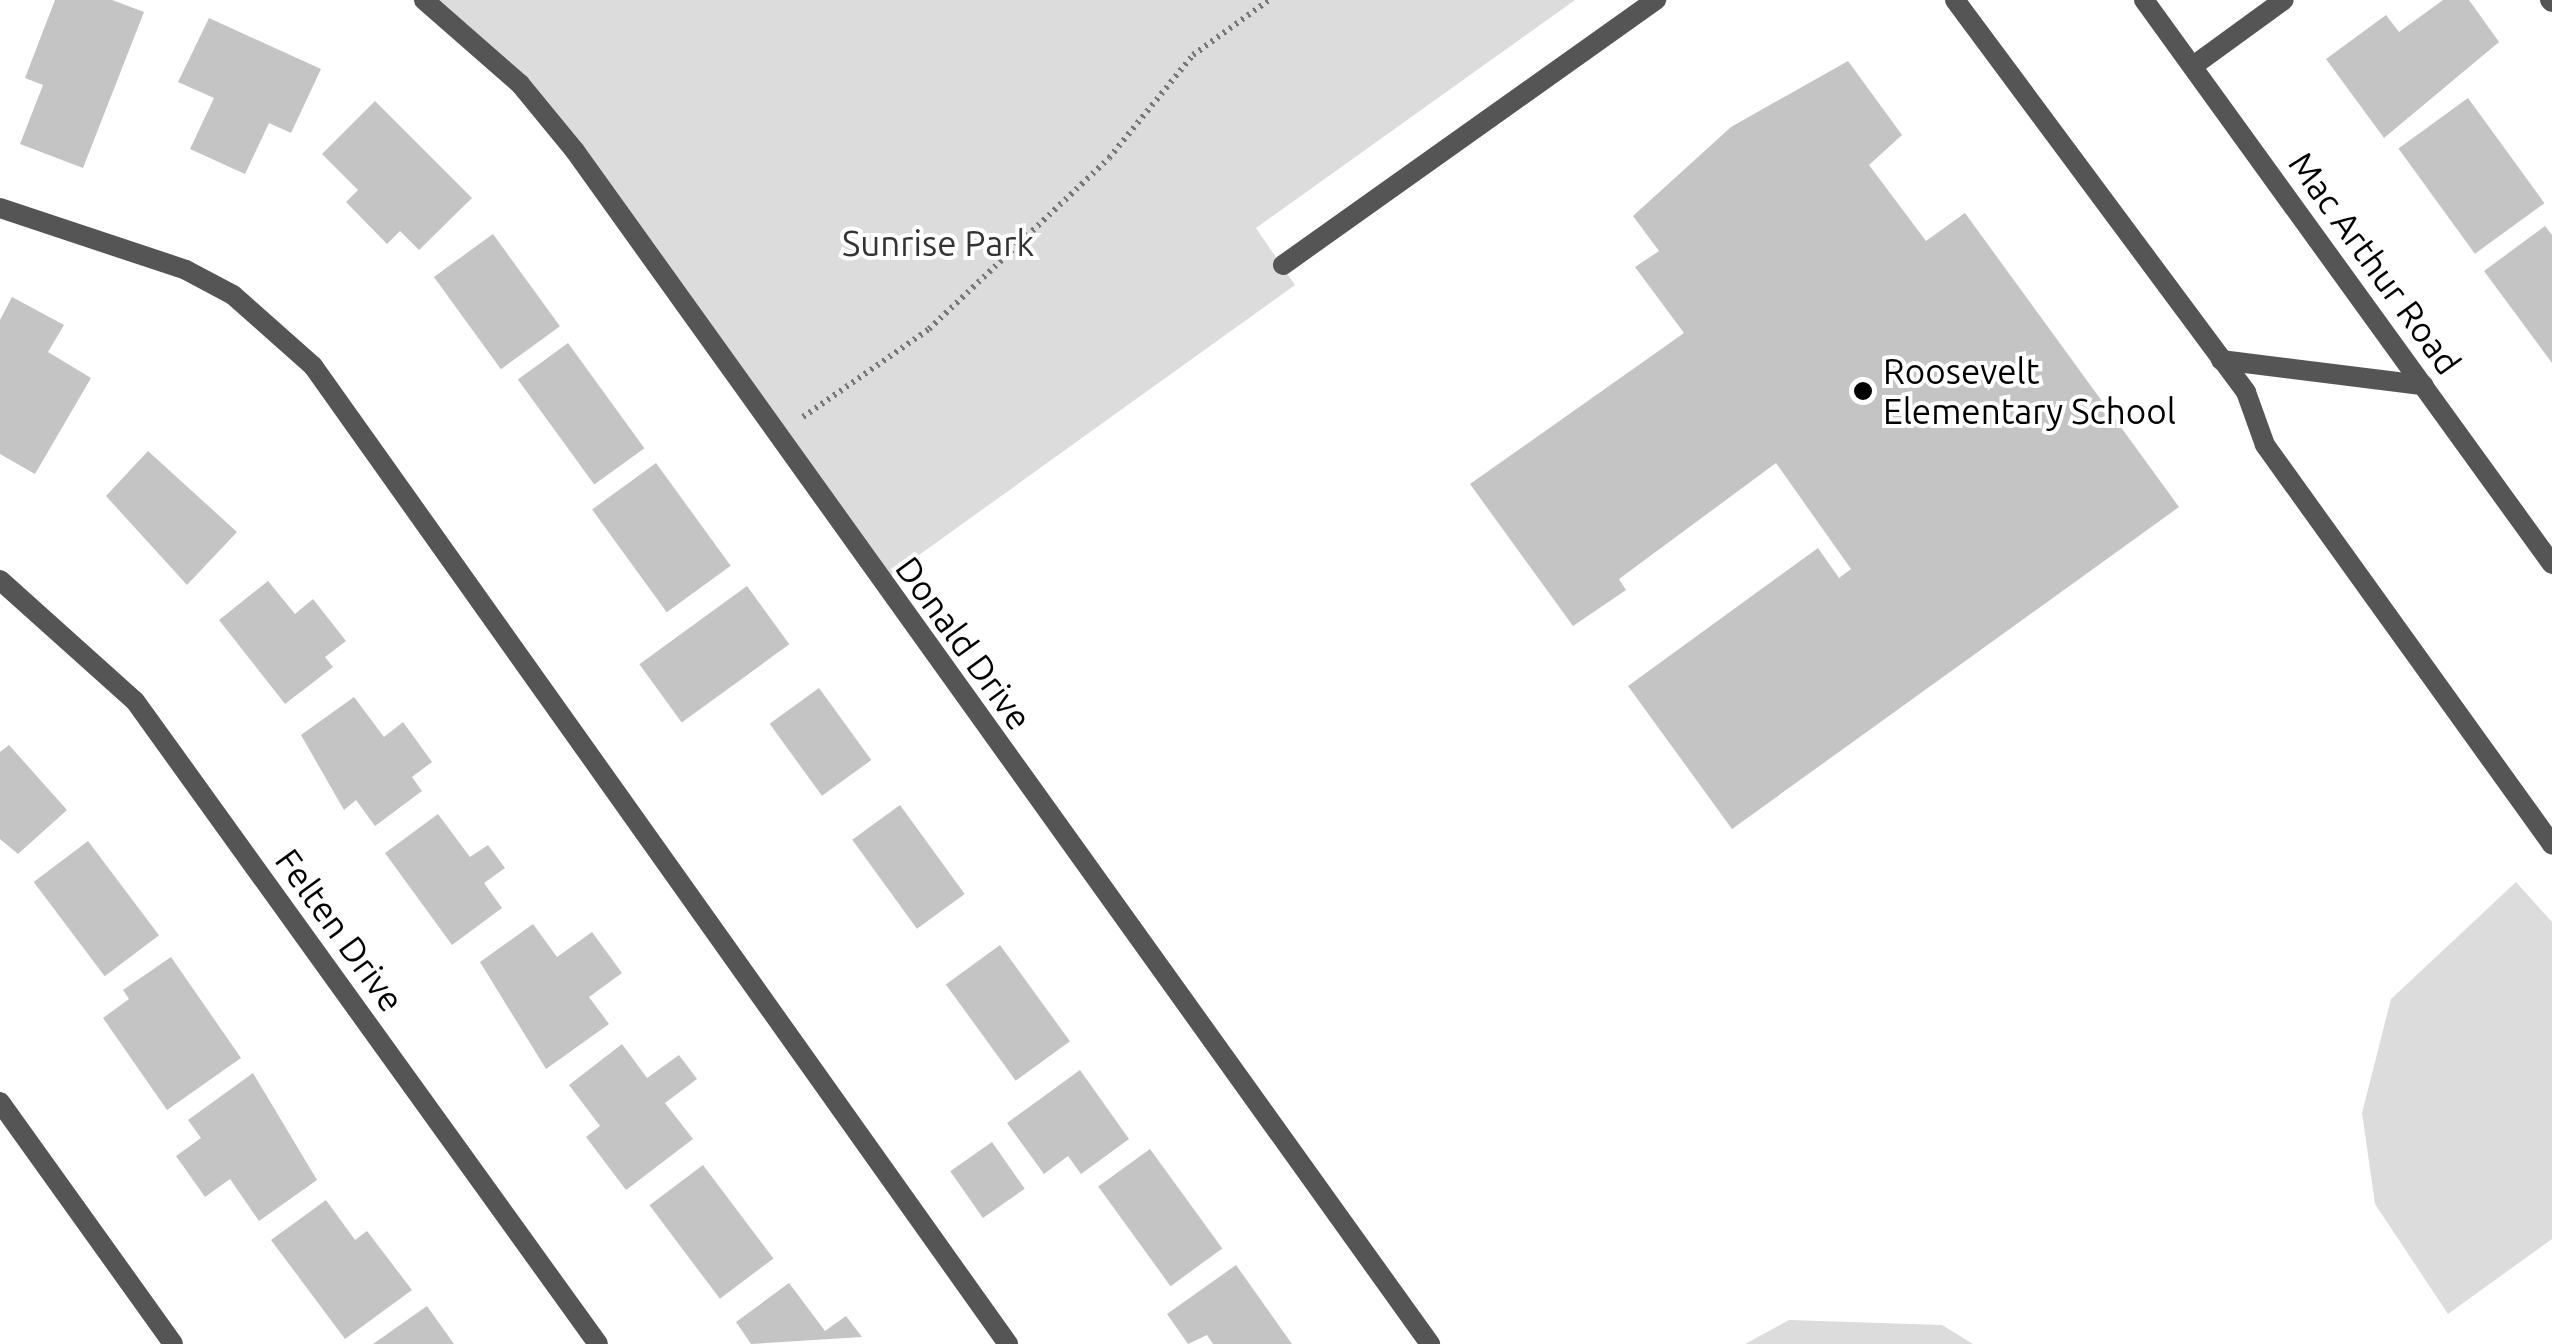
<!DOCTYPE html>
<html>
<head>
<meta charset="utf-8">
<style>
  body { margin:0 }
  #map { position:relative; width:2552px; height:1344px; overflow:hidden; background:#fff; font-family:Ubuntu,sans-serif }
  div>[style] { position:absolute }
  .green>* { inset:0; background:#dcdcdc }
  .building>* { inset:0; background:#c4c4c4; transform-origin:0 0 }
  .path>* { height:6px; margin-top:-3px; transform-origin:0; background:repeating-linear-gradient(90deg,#777 0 2.5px,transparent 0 7.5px) }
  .lane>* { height:20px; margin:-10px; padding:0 10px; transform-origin:10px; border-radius:10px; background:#555 }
  .street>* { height:20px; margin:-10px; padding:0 10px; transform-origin:10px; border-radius:10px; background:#555 }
  .dots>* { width:28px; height:28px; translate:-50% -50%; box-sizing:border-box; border:5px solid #fff; border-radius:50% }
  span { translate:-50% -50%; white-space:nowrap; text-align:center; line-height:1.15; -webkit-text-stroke:8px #fff; paint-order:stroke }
  .park-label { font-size:35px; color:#333 }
  .street-label { font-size:35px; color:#000 }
  .poi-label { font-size:35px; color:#000 }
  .left { translate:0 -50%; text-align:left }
</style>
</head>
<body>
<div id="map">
  <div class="green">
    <div style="clip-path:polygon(424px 0,1575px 0,1256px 228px,1295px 285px,880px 583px,575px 151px)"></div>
    <div style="clip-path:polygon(2516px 882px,2552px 922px,2552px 1239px,2448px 1314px,2375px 1204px,2362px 1113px,2391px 999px)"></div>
    <div style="clip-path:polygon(1789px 1320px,1942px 1325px,1973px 1344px,1745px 1344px)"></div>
  </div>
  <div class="building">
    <div style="clip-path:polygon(55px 0,112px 0,144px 12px,83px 168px,20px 144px,43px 85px,25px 78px)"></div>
    <div style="clip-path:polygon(2443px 0,2469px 0,2499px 42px,2384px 138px,2326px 59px,2386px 15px,2399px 32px)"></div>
    <div style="clip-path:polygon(209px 18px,321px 69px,291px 133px,269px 123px,245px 174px,190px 149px,214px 98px,178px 82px)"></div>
    <div style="clip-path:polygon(1848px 61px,1902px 135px,1869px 165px,1926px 241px,1965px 213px,2179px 507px,1732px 829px,1628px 686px,1818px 548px,1839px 578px,1851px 569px,1776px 463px,1619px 579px,1626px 590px,1573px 626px,1470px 484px,1684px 333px,1635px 267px,1659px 251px,1633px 216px,1731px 127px)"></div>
    <div style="left:2468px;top:98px;width:130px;height:86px;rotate:54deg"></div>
    <div style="clip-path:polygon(375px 101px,472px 198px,419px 250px,400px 231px,387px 244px,346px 202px,358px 190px,322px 154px)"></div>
    <div style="clip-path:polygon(2545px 226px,2552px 235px,2552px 363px,2484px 271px)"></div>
    <div style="left:493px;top:234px;width:114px;height:73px;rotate:54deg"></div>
    <div style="clip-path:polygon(12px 297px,64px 325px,48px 352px,91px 378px,35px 474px,0 454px,0 320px)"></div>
    <div style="left:568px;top:343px;width:130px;height:62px;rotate:54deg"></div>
    <div style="clip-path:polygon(148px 451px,237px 532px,187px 585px,106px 496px)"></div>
    <div style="left:656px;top:463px;width:127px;height:79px;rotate:54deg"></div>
    <div style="clip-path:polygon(268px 581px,295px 614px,313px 599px,346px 641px,325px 657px,333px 667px,285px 704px,219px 620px)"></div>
    <div style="left:747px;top:586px;width:72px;height:133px;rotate:54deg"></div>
    <div style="left:819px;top:688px;width:89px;height:61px;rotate:54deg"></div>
    <div style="clip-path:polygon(354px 697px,384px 737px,403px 722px,432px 762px,412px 777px,422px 791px,375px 826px,356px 800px,344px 810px,301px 735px)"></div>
    <div style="clip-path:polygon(9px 745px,67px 810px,18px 854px,0 839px,0 752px)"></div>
    <div style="left:900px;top:805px;width:110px;height:59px;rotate:54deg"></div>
    <div style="clip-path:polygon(438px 814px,470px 857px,488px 845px,505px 868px,484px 883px,502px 908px,452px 945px,385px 853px)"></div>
    <div style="left:88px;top:841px;width:118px;height:68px;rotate:53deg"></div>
    <div style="clip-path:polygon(533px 924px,557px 957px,592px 932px,622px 973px,589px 997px,609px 1024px,546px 1069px,480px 962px)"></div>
    <div style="left:1000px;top:945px;width:119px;height:67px;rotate:54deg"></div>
    <div style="clip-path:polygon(171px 957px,241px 1058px,167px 1110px,103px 1018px,129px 999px,123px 990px)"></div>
    <div style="clip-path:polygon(622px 1044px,647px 1078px,679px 1055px,697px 1079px,665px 1103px,693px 1139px,626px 1190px,586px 1137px,600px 1126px,569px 1085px)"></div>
    <div style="clip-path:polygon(1080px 1070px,1129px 1139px,1081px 1174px,1068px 1156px,1044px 1174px,1007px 1123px)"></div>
    <div style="clip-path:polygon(253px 1073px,317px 1180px,259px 1221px,230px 1179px,205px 1197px,176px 1156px,201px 1138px,188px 1120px)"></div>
    <div style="left:992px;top:1142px;width:57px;height:51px;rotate:55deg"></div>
    <div style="left:1150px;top:1149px;width:123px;height:64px;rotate:54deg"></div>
    <div style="left:703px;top:1165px;width:117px;height:67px;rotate:53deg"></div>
    <div style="clip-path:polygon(326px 1200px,355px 1240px,367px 1231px,412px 1290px,345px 1339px,271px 1240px)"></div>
    <div style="clip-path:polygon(1236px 1265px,1292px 1344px,1213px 1344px,1207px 1335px,1188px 1344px,1167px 1314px)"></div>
    <div style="clip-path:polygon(789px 1283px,825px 1331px,846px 1316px,862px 1337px,751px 1344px,736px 1322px)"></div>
    <div style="clip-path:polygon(427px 1306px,454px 1344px,373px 1344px)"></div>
  </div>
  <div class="path">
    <div style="left:803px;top:417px;width:154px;rotate:-34.9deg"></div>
    <div style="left:929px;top:329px;width:248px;rotate:-43.5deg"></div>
    <div style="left:1109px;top:158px;width:133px;rotate:-50.8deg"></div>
    <div style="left:1193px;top:55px;width:94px;rotate:-35.9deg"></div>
  </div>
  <div class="lane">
    <div style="left:2550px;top:0;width:3px;rotate:45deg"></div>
    <div style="left:0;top:208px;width:196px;rotate:18.4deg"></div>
    <div style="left:186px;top:270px;width:53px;rotate:28deg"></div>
    <div style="left:233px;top:295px;width:107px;rotate:41.6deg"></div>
    <div style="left:313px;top:366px;width:1200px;rotate:54.6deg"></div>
    <div style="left:0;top:1102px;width:297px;rotate:54.4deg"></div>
  </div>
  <div class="street">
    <div style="left:424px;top:0;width:128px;rotate:41.2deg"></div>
    <div style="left:520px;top:84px;width:87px;rotate:50.6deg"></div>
    <div style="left:575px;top:151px;width:1468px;rotate:54.37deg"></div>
    <div style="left:1955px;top:0;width:488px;rotate:53.4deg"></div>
    <div style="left:2246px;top:392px;width:56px;rotate:70.3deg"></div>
    <div style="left:2265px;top:445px;width:492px;rotate:54.3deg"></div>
    <div style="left:2144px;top:0;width:696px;rotate:54.12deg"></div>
    <div style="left:2193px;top:66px;width:112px;rotate:-36deg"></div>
    <div style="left:1283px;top:265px;width:458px;rotate:-35.4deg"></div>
    <div style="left:2221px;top:360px;width:204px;rotate:7.1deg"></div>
    <div style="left:0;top:580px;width:181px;rotate:41.9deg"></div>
    <div style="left:135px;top:701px;width:792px;rotate:54.24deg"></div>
  </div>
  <div class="dots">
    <div style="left:1863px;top:391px;background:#000"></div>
  </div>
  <div class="park-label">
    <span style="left:938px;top:243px">Sunrise Park</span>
  </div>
  <div class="street-label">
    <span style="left:2375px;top:263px;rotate:54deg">Mac Arthur Road</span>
    <span style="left:964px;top:643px;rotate:54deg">Donald Drive</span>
    <span style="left:340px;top:930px;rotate:54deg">Felten Drive</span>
  </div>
  <div class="poi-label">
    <span class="left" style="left:1883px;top:391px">Roosevelt<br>Elementary School</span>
  </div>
</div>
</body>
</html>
